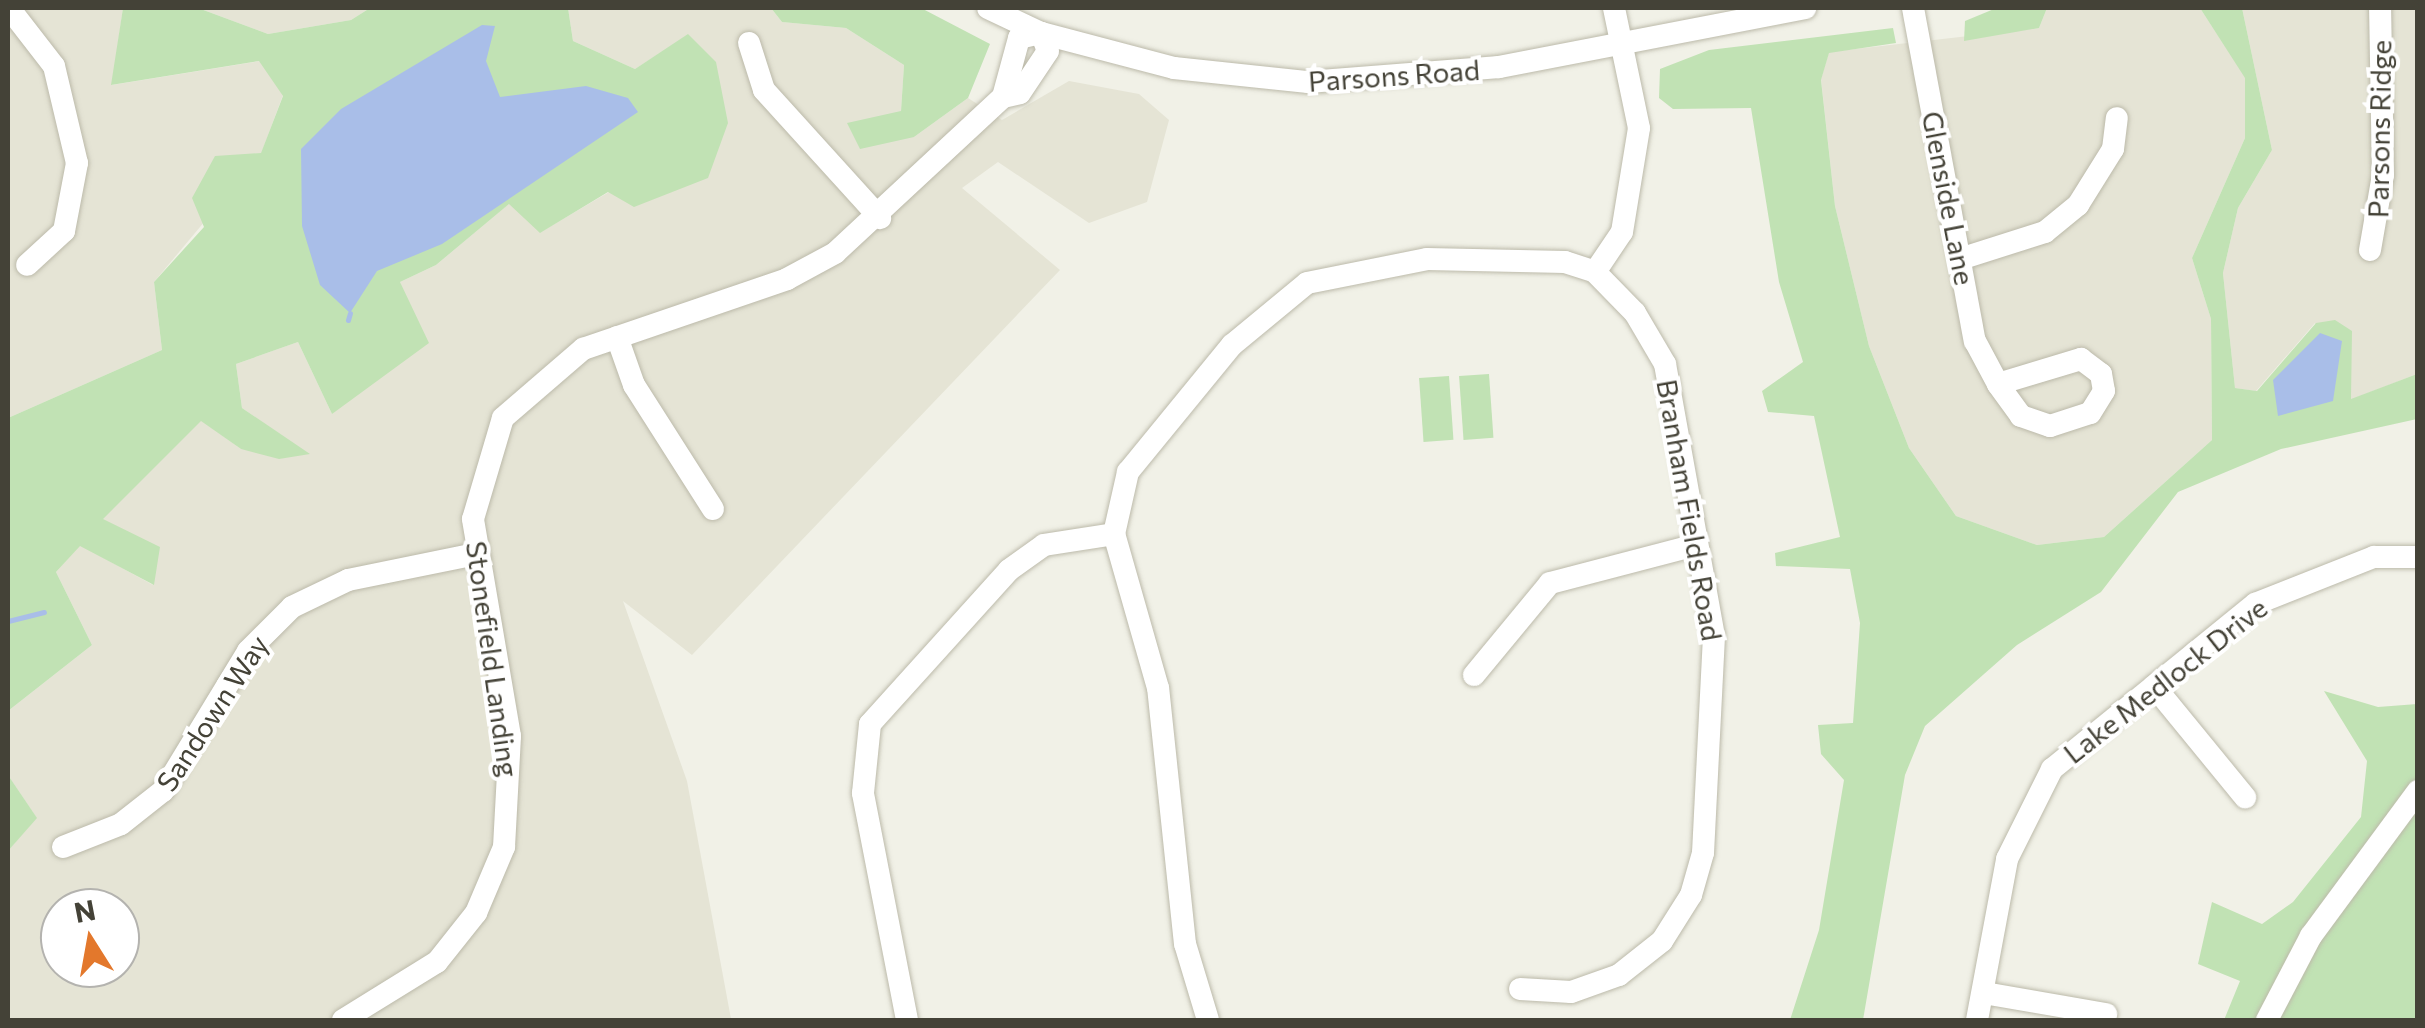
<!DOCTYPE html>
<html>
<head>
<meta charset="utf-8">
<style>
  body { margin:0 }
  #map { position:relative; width:2425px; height:1028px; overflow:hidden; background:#f1f1e7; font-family:Commissioner,sans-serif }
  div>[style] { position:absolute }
  .residential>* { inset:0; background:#e5e4d5 }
  .green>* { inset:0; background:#c1e2b4; transform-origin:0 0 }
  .water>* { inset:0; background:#a9bee8 }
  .stream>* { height:5px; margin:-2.5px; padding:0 2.5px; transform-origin:2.5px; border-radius:2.5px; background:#a9bee8 }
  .roads { filter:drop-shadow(0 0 2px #bcbaaa) drop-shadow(0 0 2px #bcbaaa) }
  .street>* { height:22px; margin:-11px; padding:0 11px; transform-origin:11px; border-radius:11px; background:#fff }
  span { translate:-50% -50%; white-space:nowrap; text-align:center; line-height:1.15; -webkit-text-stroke:8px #fff; paint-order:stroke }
  .street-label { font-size:28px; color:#444237 }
  .frame { position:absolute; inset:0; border:10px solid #444237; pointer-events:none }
  .north { position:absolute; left:40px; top:888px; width:100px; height:100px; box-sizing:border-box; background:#fff; border:2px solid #b4b3af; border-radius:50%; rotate:349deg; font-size:28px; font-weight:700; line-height:40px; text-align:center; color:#444237 }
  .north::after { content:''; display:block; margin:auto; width:35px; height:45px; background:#e3782c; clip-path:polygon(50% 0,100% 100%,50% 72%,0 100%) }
</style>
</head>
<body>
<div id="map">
  <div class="residential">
    <div style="clip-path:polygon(8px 8px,123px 8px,112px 85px,260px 61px,283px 95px,261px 154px,154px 282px,162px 350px,8px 418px)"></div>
    <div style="clip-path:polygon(198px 8px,370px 8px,351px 20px,268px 34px)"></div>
    <div style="clip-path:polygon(evenodd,568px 8px,771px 8px,782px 22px,846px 28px,904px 65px,901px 111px,914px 137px,968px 98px,1002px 120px,1069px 81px,1139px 94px,1169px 120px,1147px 202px,1089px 223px,998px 162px,962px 188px,1060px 270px,692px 655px,623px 601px,687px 781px,731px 1019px,8px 1020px,8px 851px,36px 817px,8px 775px,8px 711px,92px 645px,56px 572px,80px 545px,153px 585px,102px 519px,201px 420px,241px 449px,308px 454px,242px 408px,236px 364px,298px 342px,332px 414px,407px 311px,400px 282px,436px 265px,510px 203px,541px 232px,609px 192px,688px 35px,635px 69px,573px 41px,568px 8px,60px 908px,120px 908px,120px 968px,60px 968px,60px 908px)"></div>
    <div style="clip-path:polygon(2047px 8px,2200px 8px,2245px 77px,2245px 138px,2192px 258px,2211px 319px,2212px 440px,2104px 537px,2037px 545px,1956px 516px,1909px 448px,1869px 346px,1835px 206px,1821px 79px,1829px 52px,2039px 28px)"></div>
    <div style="clip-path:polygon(2242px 8px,2417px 8px,2417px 374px,2350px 400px,2315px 323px,2256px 391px,2235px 388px,2223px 273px,2238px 208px,2272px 150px)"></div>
  </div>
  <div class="green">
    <div style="clip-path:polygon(123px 8px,198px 8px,268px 34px,351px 20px,370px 8px,568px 8px,573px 41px,635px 69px,688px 34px,716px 62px,728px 123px,708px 178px,634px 207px,608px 192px,540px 233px,509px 204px,436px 265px,400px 282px,429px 343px,332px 414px,298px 342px,236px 364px,242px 408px,310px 454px,279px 459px,241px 449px,201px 421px,103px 519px,160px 547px,154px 585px,80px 546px,56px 572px,92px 645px,8px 711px,8px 418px,162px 350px,154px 282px,204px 227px,192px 198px,215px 156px,261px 153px,283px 96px,259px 61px,111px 85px)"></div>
    <div style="clip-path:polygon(771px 8px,921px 8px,990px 44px,968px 98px,914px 137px,860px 149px,847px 123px,901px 111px,904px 65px,846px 28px,782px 22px)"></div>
    <div style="clip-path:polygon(2047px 8px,2039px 28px,1964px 41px,1965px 21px,1994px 9px)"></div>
    <div style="clip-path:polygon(2200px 8px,2242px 8px,2272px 150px,2238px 208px,2223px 273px,2235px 388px,2257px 391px,2316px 323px,2335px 320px,2352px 331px,2351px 399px,2417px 374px,2417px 419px,2281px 449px,2178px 492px,2101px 592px,2017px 645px,1925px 726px,1905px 775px,1863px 1020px,1790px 1020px,1819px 930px,1844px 780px,1821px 754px,1818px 725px,1853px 723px,1860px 623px,1850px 569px,1776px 566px,1775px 553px,1840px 537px,1814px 416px,1768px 412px,1762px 391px,1803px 362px,1779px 282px,1751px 108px,1673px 109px,1659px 98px,1660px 69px,1709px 50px,1893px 28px,1896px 43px,1829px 53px,1821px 80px,1835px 206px,1869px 346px,1909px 448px,1956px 516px,2037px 545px,2104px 537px,2212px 440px,2211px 319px,2192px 258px,2245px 138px,2245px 78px)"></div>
    <div style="left:1489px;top:374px;width:64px;height:30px;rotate:86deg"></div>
    <div style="left:1449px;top:376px;width:64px;height:30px;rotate:86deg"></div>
    <div style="clip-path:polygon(2324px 691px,2378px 707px,2417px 704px,2417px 1020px,2224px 1020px,2240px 981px,2198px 964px,2212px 902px,2262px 924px,2293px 902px,2361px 817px,2367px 761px)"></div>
    <div style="clip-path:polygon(8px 775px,37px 818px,8px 851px)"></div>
  </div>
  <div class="water">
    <div style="clip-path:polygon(482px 25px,495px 26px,486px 61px,500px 97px,586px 86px,628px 98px,638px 112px,442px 244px,377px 271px,350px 313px,320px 285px,302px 226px,301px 149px,341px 109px)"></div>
    <div style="clip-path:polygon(2320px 333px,2342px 341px,2333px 401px,2278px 416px,2273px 380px)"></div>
  </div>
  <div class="stream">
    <div style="left:348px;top:320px;width:7px;rotate:-74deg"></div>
    <div style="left:8px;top:621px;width:37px;rotate:-14deg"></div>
  </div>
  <div class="roads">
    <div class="street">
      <div style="left:9px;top:8px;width:73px;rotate:52.2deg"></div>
      <div style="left:54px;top:66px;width:100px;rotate:76.7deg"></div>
      <div style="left:77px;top:163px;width:69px;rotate:100.8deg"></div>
      <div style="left:64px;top:231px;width:50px;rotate:137.4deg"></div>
      <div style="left:988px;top:8px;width:59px;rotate:25.3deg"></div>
      <div style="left:1041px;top:33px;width:138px;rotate:14.7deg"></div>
      <div style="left:1174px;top:68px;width:135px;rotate:6deg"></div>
      <div style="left:1308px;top:82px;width:192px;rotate:-4.5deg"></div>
      <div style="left:1499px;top:67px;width:312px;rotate:-10.9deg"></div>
      <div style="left:1913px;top:8px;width:339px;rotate:79.5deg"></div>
      <div style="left:1975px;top:341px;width:49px;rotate:61.9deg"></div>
      <div style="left:749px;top:43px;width:49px;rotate:72.3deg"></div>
      <div style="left:764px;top:90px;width:173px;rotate:47.8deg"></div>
      <div style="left:1003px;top:97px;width:61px;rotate:-74.8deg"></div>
      <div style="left:1019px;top:38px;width:23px;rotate:-13deg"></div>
      <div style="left:2370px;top:250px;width:76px;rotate:-80.2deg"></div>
      <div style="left:2383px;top:175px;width:167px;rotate:-91deg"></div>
      <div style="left:1960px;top:259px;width:89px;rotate:-17.6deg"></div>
      <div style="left:2045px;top:232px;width:43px;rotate:-39.3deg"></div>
      <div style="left:2078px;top:205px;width:66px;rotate:-58deg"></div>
      <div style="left:2113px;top:149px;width:31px;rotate:-83deg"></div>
      <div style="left:1595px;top:272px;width:48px;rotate:-56deg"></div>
      <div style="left:1622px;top:232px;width:105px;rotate:-80.7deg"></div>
      <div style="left:1639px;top:128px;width:123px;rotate:-101.8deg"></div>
      <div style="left:617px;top:337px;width:51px;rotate:70.5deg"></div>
      <div style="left:634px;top:385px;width:147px;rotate:57.5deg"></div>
      <div style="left:2081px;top:359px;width:25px;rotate:37deg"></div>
      <div style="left:2101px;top:374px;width:17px;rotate:80deg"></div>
      <div style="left:2104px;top:391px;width:26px;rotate:122deg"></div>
      <div style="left:2090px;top:413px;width:42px;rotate:162deg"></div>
      <div style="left:2050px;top:426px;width:31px;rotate:-161deg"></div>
      <div style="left:2021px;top:416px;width:39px;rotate:-126deg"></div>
      <div style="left:1998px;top:384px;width:87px;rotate:-16.8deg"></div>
      <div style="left:1474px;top:675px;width:119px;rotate:-50.4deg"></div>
      <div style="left:1550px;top:583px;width:151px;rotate:-14.6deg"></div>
      <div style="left:2154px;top:686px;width:144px;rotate:50.7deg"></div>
      <div style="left:63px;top:847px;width:62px;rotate:-21.6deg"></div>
      <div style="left:121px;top:824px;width:53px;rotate:-38.2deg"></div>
      <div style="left:163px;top:791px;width:164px;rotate:-58.7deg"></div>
      <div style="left:248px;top:651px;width:62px;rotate:-45deg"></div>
      <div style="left:292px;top:607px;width:62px;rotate:-25.7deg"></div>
      <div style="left:348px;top:580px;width:131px;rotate:-11.5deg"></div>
      <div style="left:1984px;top:993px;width:124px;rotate:9.8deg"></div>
      <div style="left:343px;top:1020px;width:110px;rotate:-31.7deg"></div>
      <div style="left:437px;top:962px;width:63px;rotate:-51.5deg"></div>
      <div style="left:476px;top:913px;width:72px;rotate:-67deg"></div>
      <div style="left:504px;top:847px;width:111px;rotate:-86.9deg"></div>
      <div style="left:510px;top:736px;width:220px;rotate:-99.7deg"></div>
      <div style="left:473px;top:519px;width:105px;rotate:-73.5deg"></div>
      <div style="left:503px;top:418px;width:106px;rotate:-40.8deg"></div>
      <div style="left:583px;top:349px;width:216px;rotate:-18.9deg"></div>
      <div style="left:787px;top:279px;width:55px;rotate:-28.4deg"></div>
      <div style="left:835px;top:253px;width:229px;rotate:-42.9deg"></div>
      <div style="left:1003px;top:97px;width:17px;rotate:-13deg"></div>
      <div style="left:1020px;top:93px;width:50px;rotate:-56.3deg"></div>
      <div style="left:1048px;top:51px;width:19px;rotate:-111deg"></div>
      <div style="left:907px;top:1020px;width:231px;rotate:-101deg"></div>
      <div style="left:863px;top:793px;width:69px;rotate:-84.2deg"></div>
      <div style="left:870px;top:724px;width:207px;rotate:-47.9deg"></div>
      <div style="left:1009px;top:570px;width:43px;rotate:-35.5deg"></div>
      <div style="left:1044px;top:545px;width:71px;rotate:-8.9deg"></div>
      <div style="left:1208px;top:1020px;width:79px;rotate:-106.8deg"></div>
      <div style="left:1185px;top:944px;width:257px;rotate:-96deg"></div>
      <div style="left:1158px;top:688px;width:160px;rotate:-105.9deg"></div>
      <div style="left:1114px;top:534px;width:64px;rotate:-77.3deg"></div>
      <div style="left:1128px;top:472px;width:164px;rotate:-50.7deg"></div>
      <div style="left:1232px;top:345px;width:97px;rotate:-39.6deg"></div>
      <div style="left:1307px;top:283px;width:122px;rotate:-11.3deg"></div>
      <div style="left:1427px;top:259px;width:138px;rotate:1.2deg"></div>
      <div style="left:1565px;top:262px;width:32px;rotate:18deg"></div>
      <div style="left:1595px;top:272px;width:57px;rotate:45.7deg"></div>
      <div style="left:1635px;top:313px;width:59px;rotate:59.5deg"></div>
      <div style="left:1665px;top:364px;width:276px;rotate:79.8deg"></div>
      <div style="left:1714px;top:636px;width:217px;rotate:92.9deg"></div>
      <div style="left:1703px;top:853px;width:44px;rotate:105.9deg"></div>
      <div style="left:1691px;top:895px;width:54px;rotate:122.2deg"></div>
      <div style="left:1662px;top:941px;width:55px;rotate:141.7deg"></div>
      <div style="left:1619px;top:975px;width:51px;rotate:160.5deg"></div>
      <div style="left:1571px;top:992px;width:51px;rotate:-176.6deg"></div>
      <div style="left:1977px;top:1020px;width:164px;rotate:-79.4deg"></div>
      <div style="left:2007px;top:859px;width:101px;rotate:-63.4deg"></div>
      <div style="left:2052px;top:769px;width:262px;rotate:-39.1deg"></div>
      <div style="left:2255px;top:604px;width:128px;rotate:-21.6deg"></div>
      <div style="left:2374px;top:557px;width:44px"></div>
      <div style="left:2267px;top:1020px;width:95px;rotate:-62.4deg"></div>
      <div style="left:2311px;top:936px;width:180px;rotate:-53.6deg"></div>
    </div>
  </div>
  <div class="street-label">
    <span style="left:1394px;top:75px;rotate:-4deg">Parsons Road</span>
    <span style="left:2379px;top:129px;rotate:-89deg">Parsons Ridge</span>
    <span style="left:1949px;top:198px;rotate:79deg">Glenside Lane</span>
    <span style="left:1690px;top:510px;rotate:80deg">Branham Fields Road</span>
    <span style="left:493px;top:659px;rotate:82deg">Stonefield Landing</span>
    <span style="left:2165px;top:680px;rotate:-38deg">Lake Medlock Drive</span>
    <span style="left:212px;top:713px;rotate:-57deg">Sandown Way</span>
  </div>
  <div class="frame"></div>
  <div class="north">N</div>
</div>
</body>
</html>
